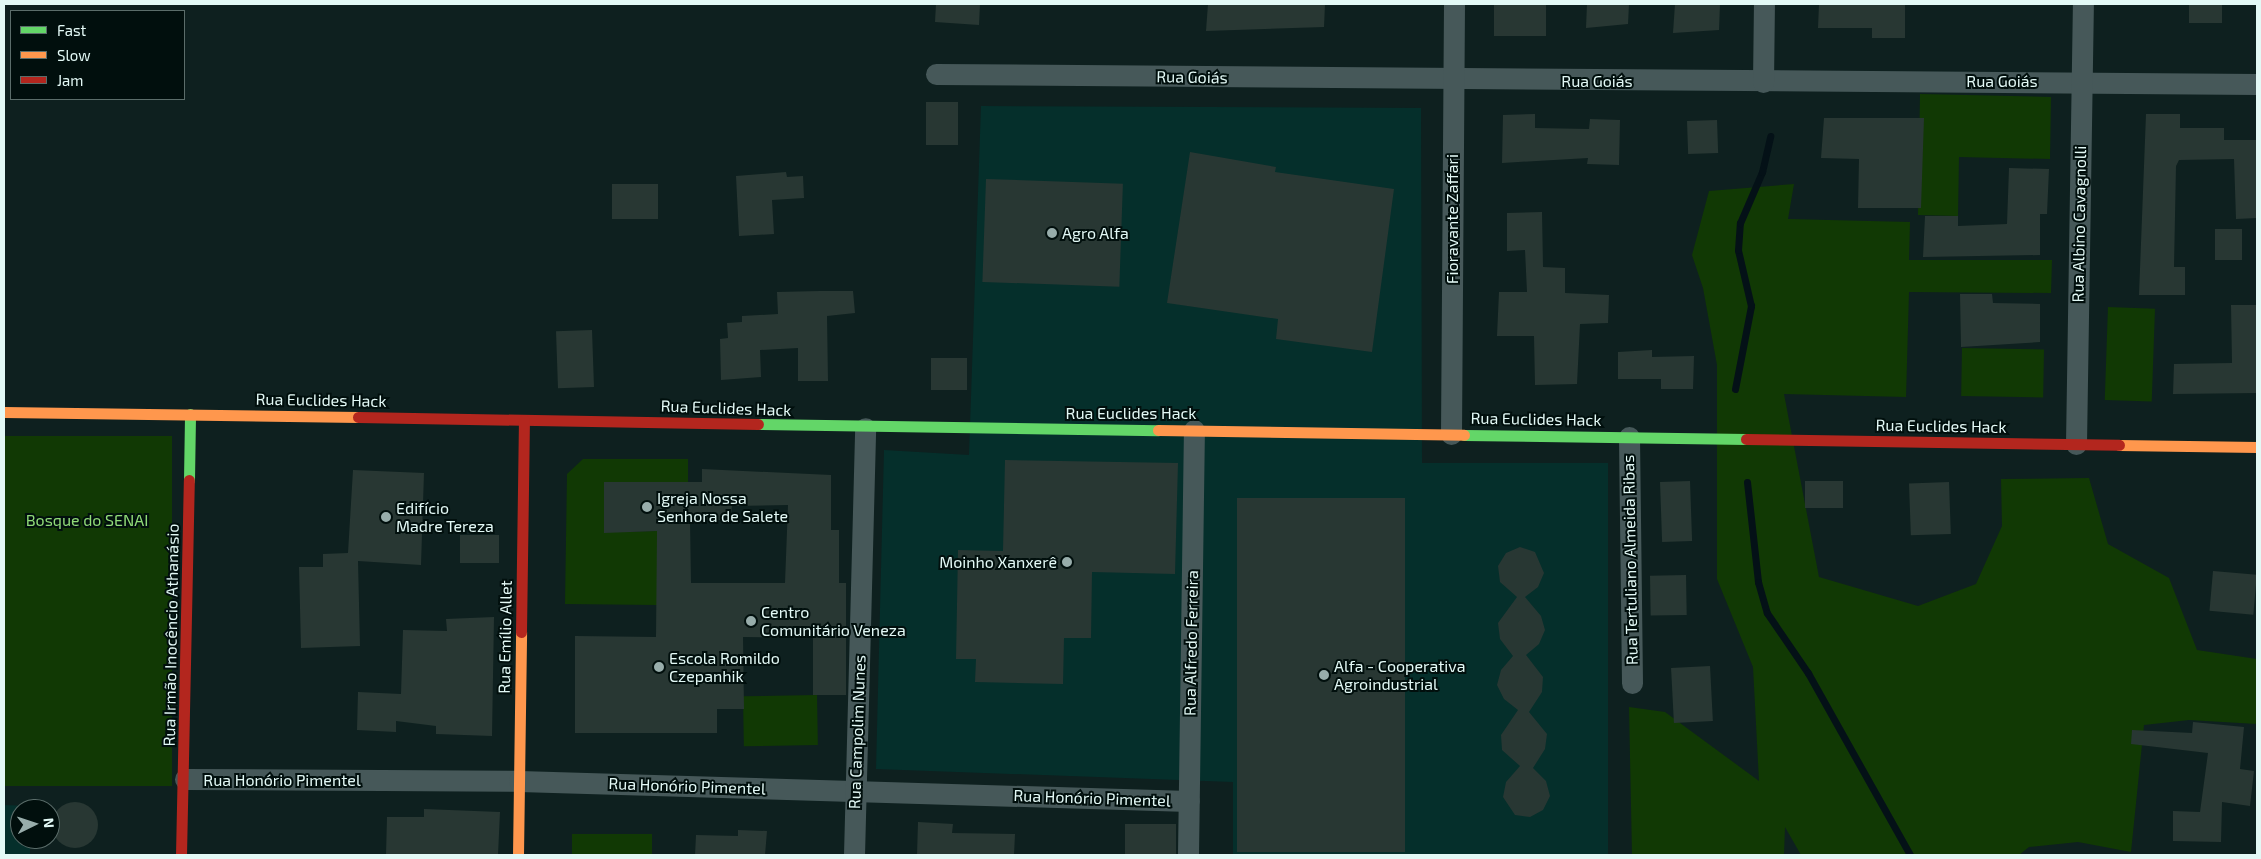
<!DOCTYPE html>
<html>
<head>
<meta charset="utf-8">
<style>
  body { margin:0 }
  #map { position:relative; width:2261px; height:859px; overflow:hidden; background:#0e201f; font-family:"Exo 2",sans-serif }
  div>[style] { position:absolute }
  .built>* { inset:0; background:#052f2b }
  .green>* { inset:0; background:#113904; transform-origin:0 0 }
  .stream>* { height:7px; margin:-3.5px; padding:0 3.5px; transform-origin:3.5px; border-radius:3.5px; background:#041117 }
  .building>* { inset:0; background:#283733; transform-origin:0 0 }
  .round { border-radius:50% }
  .street>* { height:21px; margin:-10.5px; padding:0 10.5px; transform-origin:10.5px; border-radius:10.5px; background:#465859 }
  .fast>* { height:11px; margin:-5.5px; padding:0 5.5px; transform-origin:5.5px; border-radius:5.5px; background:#63d668 }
  .slow>* { height:11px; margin:-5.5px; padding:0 5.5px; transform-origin:5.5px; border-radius:5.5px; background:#ff974d }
  .jam>* { height:11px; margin:-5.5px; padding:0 5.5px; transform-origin:5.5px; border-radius:5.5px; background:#b3261e }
  .dots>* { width:14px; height:14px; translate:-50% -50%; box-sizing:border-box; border:2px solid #010f0d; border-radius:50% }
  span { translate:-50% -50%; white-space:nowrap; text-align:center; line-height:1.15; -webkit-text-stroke:4px #010f0d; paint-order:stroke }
  .street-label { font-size:16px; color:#e3f9f6 }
  .poi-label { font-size:16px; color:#e3f9f6 }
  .left { translate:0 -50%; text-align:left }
  .right { translate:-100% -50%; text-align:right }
  .park-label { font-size:16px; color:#90db78 }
  .frame { position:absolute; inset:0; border:5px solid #e3f9f6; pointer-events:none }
  .legend { position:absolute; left:10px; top:10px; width:175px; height:90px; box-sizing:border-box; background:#010f0d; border:1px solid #5b6d6a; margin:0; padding:6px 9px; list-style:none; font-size:15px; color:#e3f9f6 }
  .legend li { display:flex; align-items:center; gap:10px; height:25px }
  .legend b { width:25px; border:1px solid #5b6d6a }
  .north { position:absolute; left:10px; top:799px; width:50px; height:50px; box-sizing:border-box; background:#010f0d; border:1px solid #5b6d6a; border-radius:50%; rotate:86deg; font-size:14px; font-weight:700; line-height:20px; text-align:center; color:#e3f9f6 }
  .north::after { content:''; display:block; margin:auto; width:18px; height:22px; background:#98adab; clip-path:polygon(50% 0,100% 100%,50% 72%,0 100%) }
</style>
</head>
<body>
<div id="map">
  <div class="built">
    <div style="clip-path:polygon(981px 106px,1421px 108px,1422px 463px,1608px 463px,1608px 855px,1233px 855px,1233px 782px,876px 769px,884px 450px,969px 455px)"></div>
    <div style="clip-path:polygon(4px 805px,31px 806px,20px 809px,20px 839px,30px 839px,30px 855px,4px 855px)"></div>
  </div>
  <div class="green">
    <div style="clip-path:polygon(1920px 94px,2051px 97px,2050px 159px,1959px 157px,1958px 216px,1918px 215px)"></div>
    <div style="clip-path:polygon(1794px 184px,1788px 219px,1910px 222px,1909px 260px,2052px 260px,2051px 293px,1909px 292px,1906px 397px,1784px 394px,1819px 577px,1918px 606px,1976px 584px,2002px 526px,2001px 479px,2089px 478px,2108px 544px,2169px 578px,2197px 650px,2257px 659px,2257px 724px,2189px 720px,2144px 725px,2131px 852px,2078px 842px,2029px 847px,2019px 855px,1801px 855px,1785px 827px,1784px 855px,1632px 855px,1629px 707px,1665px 712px,1759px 781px,1753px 667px,1717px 579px,1717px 365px,1703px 288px,1692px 255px,1709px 191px)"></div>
    <div style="left:2108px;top:307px;width:47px;height:93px;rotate:2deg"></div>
    <div style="left:1962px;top:348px;width:82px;height:48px;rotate:1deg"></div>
    <div style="left:4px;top:436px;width:168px;height:350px"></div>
    <div style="clip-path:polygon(583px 459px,688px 459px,688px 482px,604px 483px,604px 532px,657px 531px,657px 605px,565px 604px,567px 474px)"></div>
    <div style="left:817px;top:695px;width:50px;height:74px;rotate:89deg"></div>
    <div style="left:572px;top:834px;width:80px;height:21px"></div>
  </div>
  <div class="stream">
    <div style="left:1735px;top:389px;width:85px;rotate:-79.1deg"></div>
    <div style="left:1751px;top:306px;width:57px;rotate:-103.1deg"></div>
    <div style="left:1738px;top:250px;width:27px;rotate:-86deg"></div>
    <div style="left:1740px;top:223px;width:56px;rotate:-66.7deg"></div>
    <div style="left:1762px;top:172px;width:37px;rotate:-77deg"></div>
    <div style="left:1747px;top:482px;width:101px;rotate:83.7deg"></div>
    <div style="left:1758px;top:582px;width:32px;rotate:74deg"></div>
    <div style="left:1767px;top:613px;width:73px;rotate:55.7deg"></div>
    <div style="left:1808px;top:673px;width:209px;rotate:60.7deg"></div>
  </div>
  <div class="building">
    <div style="clip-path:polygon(936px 4px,980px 4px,979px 25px,935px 22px)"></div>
    <div style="clip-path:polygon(1208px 4px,1325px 4px,1324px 27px,1206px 31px)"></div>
    <div style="left:1494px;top:4px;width:52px;height:32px"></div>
    <div style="clip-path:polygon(1587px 4px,1629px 4px,1628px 24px,1586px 28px)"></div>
    <div style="clip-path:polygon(1675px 4px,1720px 4px,1719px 30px,1673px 33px)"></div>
    <div style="clip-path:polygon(1819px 4px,1905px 4px,1905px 38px,1872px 38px,1872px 28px,1818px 28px)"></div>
    <div style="left:2189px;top:4px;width:33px;height:19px"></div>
    <div style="left:926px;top:102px;width:32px;height:43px"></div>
    <div style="clip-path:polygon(1535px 114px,1535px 128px,1589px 129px,1590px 119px,1620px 120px,1619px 165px,1587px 164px,1588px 158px,1502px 163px,1503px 115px)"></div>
    <div style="clip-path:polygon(2146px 114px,2180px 114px,2180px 128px,2224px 128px,2224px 140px,2257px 140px,2257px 218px,2236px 219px,2234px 159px,2179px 160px,2176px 166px,2174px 267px,2185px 267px,2185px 295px,2139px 295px)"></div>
    <div style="clip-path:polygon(1824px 118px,1924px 118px,1921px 208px,1858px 208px,1859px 159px,1821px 158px)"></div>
    <div style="left:1717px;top:120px;width:33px;height:30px;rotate:88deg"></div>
    <div style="clip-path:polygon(1190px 152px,1276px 167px,1275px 172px,1394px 189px,1372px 352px,1276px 339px,1278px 319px,1167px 303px)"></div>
    <div style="clip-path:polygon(2009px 168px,2049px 169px,2047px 214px,2040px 214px,2040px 255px,1923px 257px,1925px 216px,1958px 216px,1958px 226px,2007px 224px)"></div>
    <div style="clip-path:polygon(786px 172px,787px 177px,803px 176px,804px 198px,772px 200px,774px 234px,739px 236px,736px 176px)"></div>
    <div style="left:986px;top:179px;width:137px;height:103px;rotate:2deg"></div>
    <div style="left:612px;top:184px;width:46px;height:35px"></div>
    <div style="clip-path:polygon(1542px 212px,1543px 267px,1565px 268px,1565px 293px,1609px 295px,1608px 323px,1580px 324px,1577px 384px,1535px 385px,1534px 336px,1497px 336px,1499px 292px,1527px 292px,1525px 250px,1507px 251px,1507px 213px)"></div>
    <div style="left:2242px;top:229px;width:31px;height:27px;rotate:90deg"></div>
    <div style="clip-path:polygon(820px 291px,853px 291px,855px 313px,827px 316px,828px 381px,798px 381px,798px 348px,760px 350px,761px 377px,721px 380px,720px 339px,728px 338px,727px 323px,742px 322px,742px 316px,778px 314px,777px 292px)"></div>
    <div style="clip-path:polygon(1960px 294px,1992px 294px,1993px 303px,2040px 304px,2040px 342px,1961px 347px)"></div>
    <div style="clip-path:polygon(2231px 305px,2257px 305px,2257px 393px,2173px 394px,2174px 364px,2232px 363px)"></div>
    <div style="left:592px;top:330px;width:57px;height:36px;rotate:88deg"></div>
    <div style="clip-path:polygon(1652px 350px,1652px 357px,1694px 356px,1693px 389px,1661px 389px,1661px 379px,1618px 379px,1618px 352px)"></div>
    <div style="left:931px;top:358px;width:36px;height:32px"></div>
    <div style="clip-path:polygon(1005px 460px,1178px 463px,1175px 574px,1092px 572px,1091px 638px,1064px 638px,1063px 684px,975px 682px,976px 659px,956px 659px,958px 550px,1003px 551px)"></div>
    <div style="clip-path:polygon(evenodd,702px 469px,831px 475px,831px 530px,839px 530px,839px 583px,846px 583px,846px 695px,813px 695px,813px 638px,743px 637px,744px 709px,717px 709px,717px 733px,575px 733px,575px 636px,656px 637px,657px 531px,604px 533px,604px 482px,702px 482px,702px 469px,788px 505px,785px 583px,691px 583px,690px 520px,722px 520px,722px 514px,731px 514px,732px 506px,788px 505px)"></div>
    <div style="clip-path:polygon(353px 470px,424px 473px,421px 565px,358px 561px,360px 646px,301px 648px,299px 567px,323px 567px,323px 554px,348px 553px)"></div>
    <div style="left:1690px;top:481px;width:60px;height:30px;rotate:88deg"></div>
    <div style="left:1805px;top:481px;width:38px;height:27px"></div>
    <div style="left:1949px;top:482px;width:52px;height:40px;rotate:88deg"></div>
    <div style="left:1237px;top:498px;width:168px;height:354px"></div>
    <div style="left:460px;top:535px;width:39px;height:28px"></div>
    <div style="clip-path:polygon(1520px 547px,1535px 552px,1544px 573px,1538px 587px,1525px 597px,1541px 616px,1545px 630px,1539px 644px,1526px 655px,1543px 677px,1542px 692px,1529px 712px,1547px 734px,1545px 749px,1533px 768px,1546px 781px,1550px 796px,1543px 810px,1530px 817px,1515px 815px,1503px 797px,1506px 782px,1520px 766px,1502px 750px,1501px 735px,1518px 710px,1504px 699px,1497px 685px,1501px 670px,1513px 656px,1500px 639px,1498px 623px,1517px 597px,1500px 582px,1498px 566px,1506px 553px)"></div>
    <div style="left:2213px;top:571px;width:44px;height:40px;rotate:5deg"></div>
    <div style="left:1686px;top:575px;width:40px;height:36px;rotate:89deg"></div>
    <div style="clip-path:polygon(494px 617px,492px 736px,436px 734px,436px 726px,396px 721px,396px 732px,357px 730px,358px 692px,401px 694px,403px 630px,447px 631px,446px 619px)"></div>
    <div style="left:1710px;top:666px;width:55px;height:39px;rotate:87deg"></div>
    <div style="clip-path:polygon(2193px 722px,2244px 727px,2240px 769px,2254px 771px,2250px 806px,2222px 802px,2221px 842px,2173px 841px,2173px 811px,2200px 812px,2208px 753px,2131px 744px,2132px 730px,2192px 733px)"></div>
    <div class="round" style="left:52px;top:802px;width:46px;height:46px"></div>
    <div style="clip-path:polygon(424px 809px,500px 812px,498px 855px,386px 855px,387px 817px,424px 817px)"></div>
    <div style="clip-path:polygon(918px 822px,953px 824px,952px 833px,1015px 834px,1014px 855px,917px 855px)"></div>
    <div style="left:1125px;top:824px;width:51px;height:31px"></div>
    <div style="clip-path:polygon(738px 830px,767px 831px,765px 855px,695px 855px,696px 835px,738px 836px)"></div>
  </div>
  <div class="street">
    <div style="left:936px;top:74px;width:1321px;rotate:0.43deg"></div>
    <div style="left:1763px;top:82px;width:78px;rotate:-89.3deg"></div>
    <div style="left:1451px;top:434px;width:430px;rotate:-89.6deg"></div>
    <div style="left:1629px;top:437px;width:246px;rotate:89.3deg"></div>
    <div style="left:2076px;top:444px;width:440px;rotate:-89.1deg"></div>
    <div style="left:185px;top:779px;width:334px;rotate:0.3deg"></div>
    <div style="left:519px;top:781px;width:670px;rotate:1.71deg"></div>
    <div style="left:854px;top:855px;width:427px;rotate:-88.5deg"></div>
    <div style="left:1188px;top:855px;width:425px;rotate:-89.2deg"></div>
  </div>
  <div class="fast">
    <div style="left:758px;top:424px;width:400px;rotate:0.9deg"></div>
    <div style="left:1464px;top:435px;width:282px;rotate:0.8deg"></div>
    <div style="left:189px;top:480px;width:66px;rotate:-89.1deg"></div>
  </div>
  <div class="slow">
    <div style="left:4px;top:412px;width:354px;rotate:0.8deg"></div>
    <div style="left:1158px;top:430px;width:306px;rotate:0.9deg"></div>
    <div style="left:2119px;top:445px;width:138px;rotate:0.8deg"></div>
    <div style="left:518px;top:855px;width:223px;rotate:-89.2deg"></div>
  </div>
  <div class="jam">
    <div style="left:358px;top:417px;width:400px;rotate:1deg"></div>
    <div style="left:1746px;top:439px;width:373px;rotate:0.9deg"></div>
    <div style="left:521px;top:632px;width:212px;rotate:-89.2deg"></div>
    <div style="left:181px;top:855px;width:375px;rotate:-88.8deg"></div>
  </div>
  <div class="dots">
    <div style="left:1052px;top:233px;background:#98adab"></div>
    <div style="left:647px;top:507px;background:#98adab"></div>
    <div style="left:386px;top:517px;background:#98adab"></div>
    <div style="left:1067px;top:562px;background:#98adab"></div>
    <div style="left:751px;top:621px;background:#98adab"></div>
    <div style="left:659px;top:667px;background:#98adab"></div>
    <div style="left:1324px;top:675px;background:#98adab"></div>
  </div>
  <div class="street-label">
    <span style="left:1192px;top:77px;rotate:1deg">Rua Goiás</span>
    <span style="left:1597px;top:81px">Rua Goiás</span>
    <span style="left:2002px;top:81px">Rua Goiás</span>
    <span style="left:1452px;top:219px;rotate:-90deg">Fioravante Zaffari</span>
    <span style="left:2079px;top:224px;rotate:-89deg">Rua Albino Cavagnolli</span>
    <span style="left:321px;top:400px;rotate:1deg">Rua Euclides Hack</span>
    <span style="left:726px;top:408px;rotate:2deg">Rua Euclides Hack</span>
    <span style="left:1131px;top:413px">Rua Euclides Hack</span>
    <span style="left:1536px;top:419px;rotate:1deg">Rua Euclides Hack</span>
    <span style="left:1941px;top:426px;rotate:1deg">Rua Euclides Hack</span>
    <span style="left:1630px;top:560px;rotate:-91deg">Rua Tertuliano Almeida Ribas</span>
    <span style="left:171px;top:635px;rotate:-89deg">Rua Irmão Inocêncio Athanásio</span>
    <span style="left:505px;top:637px;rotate:-89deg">Rua Emílio Allet</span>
    <span style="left:1191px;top:643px;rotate:-89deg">Rua Alfredo Ferreira</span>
    <span style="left:857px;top:732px;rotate:-88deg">Rua Campolim Nunes</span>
    <span style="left:282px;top:780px">Rua Honório Pimentel</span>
    <span style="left:687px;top:786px;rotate:2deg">Rua Honório Pimentel</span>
    <span style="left:1092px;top:798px;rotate:2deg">Rua Honório Pimentel</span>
  </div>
  <div class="poi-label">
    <span class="left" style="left:1062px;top:233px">Agro Alfa</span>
    <span class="left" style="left:657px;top:507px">Igreja Nossa<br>Senhora de Salete</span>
    <span class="left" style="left:396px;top:517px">Edifício<br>Madre Tereza</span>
    <span class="right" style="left:1057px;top:562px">Moinho Xanxerê</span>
    <span class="left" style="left:761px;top:621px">Centro<br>Comunitário Veneza</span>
    <span class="left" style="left:669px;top:667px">Escola Romildo<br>Czepanhik</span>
    <span class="left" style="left:1334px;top:675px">Alfa - Cooperativa<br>Agroindustrial</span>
  </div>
  <div class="park-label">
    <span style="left:87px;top:520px">Bosque do SENAI</span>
  </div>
  <div class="frame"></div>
  <ul class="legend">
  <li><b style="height:6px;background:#63d668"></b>Fast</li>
  <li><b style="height:6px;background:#ff974d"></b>Slow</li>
  <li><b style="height:6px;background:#b3261e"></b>Jam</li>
  </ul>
  <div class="north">N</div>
</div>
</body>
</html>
